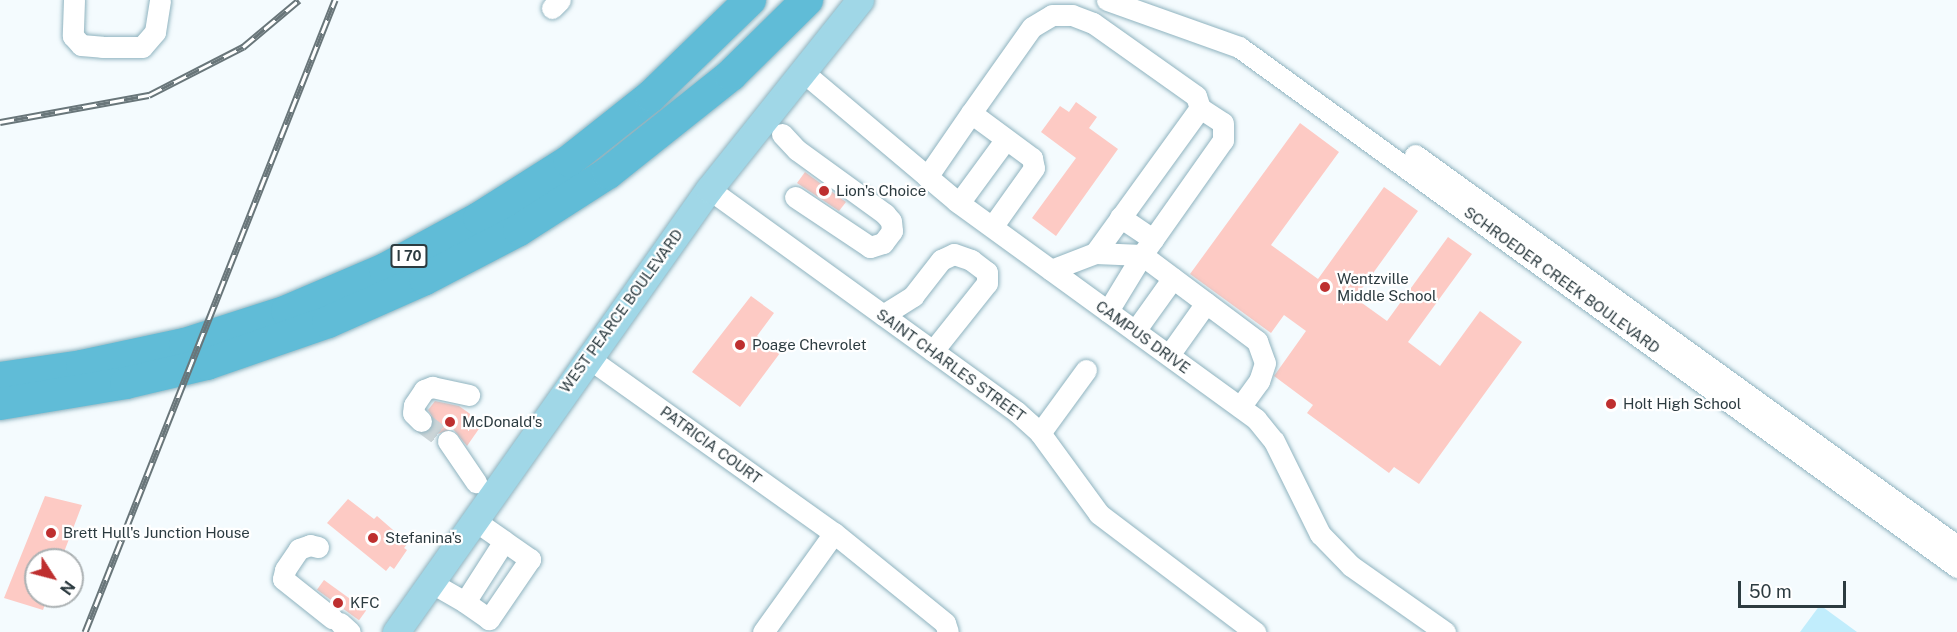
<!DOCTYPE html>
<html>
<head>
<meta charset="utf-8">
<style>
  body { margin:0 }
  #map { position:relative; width:1957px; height:632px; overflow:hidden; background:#f4fbfe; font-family:"Public Sans",sans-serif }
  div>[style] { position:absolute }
  .green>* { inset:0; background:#c1edfc }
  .building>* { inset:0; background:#fdcac4; transform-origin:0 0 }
  .minor-tunnel>* { height:21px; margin-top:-10.5px; transform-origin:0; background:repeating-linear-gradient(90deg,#ccd5d8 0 21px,transparent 0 31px) }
  .roads { filter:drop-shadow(0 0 2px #8fb3bf) drop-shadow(0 0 2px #8fb3bf) }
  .minor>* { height:21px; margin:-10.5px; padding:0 10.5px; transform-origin:10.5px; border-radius:10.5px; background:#fff }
  .major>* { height:27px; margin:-13.5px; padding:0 13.5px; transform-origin:13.5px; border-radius:13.5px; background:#a0d7e7 }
  .highway>* { height:32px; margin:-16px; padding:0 16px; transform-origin:16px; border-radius:16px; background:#60bcd7 }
  .rail>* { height:7px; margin-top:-3.5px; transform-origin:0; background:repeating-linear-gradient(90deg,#fff 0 14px,#69767a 0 28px); box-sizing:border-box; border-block:2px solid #69767a }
  .dots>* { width:16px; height:16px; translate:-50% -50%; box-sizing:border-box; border:3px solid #fff; border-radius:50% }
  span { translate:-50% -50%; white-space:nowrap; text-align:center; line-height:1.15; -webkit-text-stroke:4.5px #fff; paint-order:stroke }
  .shield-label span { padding:2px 4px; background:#fff; border:2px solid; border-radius:4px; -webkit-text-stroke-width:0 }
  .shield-label { font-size:14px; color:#2c3b40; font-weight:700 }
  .poi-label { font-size:15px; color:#2c3b40 }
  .left { translate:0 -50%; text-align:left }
  .street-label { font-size:15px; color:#2c3b40 }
  .north { position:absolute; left:24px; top:548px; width:60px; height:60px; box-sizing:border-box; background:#fff; border:2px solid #abb1b3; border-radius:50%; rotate:126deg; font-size:16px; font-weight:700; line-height:24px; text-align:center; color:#2c3b40 }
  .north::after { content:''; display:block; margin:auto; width:21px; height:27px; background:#be2f2f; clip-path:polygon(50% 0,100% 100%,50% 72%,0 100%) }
  .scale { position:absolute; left:1738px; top:581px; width:108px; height:27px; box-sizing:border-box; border:3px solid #2c3b40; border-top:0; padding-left:8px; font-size:18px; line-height:21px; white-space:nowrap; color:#2c3b40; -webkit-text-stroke:4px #fff; paint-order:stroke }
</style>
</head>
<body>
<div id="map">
  <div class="green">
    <div style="clip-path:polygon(1820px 605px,1857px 632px,1800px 632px)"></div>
  </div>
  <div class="building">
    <div style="clip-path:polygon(1076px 102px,1097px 117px,1089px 128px,1118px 149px,1056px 236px,1032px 218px,1076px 158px,1041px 132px,1060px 106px,1069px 112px)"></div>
    <div style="clip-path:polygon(1300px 123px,1339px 152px,1271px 245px,1318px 279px,1384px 187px,1418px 211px,1355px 298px,1387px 321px,1448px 237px,1472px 254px,1408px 342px,1440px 366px,1480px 311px,1522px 342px,1419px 484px,1394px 467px,1389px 473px,1307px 413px,1313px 405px,1274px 376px,1306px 331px,1284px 315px,1271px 333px,1190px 274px)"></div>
    <div style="clip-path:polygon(805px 172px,846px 202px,839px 211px,797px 183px)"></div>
    <div style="clip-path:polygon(751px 296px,774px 313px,757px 336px,780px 353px,740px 407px,692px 372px)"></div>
    <div style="clip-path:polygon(435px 401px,459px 406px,483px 423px,467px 446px,453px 429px,437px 434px,430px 429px,433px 418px,428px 410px)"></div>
    <div style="clip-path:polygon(45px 496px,82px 505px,61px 560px,36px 560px,36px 596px,48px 596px,43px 610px,4px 598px)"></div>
    <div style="clip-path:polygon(348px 499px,374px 519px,377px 516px,408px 543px,404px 548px,407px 550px,394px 569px,390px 566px,386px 571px,327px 523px)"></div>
    <div style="left:324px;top:580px;width:52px;height:12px;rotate:36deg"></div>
  </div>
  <div class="minor-tunnel">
    <div style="left:421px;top:421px;width:34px;rotate:37deg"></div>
  </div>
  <div class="roads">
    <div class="minor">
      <div style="left:74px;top:0;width:36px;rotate:92deg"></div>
      <div style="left:73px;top:36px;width:12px;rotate:48deg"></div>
      <div style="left:81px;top:45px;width:21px;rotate:5deg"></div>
      <div style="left:102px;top:47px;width:40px"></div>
      <div style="left:142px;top:47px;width:20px;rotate:-49deg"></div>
      <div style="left:155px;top:32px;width:32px;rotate:-81deg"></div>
      <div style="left:1107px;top:0;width:140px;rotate:19.6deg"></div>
      <div style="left:1239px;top:47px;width:887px;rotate:35.91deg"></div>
      <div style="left:552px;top:8px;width:11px;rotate:-45deg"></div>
      <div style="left:803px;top:72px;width:200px;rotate:40.1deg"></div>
      <div style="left:956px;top:201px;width:371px;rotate:36deg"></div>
      <div style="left:1256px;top:419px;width:28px;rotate:51deg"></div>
      <div style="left:1274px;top:441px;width:104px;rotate:63.7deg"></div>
      <div style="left:1320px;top:534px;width:45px;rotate:45.9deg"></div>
      <div style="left:1351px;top:566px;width:115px;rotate:35.1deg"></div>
      <div style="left:971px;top:113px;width:105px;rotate:-54.7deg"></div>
      <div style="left:1032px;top:27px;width:23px;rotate:-31deg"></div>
      <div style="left:1052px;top:15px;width:20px"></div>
      <div style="left:1072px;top:15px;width:22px;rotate:21deg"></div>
      <div style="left:1093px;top:23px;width:126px;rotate:35.3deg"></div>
      <div style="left:1196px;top:96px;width:13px;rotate:72deg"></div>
      <div style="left:782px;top:134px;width:22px;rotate:47deg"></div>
      <div style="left:797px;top:150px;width:109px;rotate:36deg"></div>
      <div style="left:885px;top:214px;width:9px;rotate:49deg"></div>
      <div style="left:891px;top:221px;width:10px;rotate:84deg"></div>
      <div style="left:892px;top:231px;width:15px;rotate:127deg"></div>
      <div style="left:883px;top:243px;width:14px;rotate:163deg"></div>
      <div style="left:870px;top:247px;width:90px;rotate:-146.3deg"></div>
      <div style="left:1415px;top:155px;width:668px;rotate:35.81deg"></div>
      <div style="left:927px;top:177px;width:78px;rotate:-55.5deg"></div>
      <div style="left:971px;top:113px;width:76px;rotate:36.4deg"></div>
      <div style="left:1032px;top:158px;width:10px;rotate:79deg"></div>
      <div style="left:1034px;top:168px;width:72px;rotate:125.4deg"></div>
      <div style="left:709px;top:189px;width:380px;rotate:35.9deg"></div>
      <div style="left:1017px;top:412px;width:31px;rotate:42deg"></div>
      <div style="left:1040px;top:433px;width:100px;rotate:53.9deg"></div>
      <div style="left:1099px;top:514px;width:196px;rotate:37.1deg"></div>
      <div style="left:959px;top:203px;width:79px;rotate:-53.7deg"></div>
      <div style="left:1120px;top:217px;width:40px;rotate:34deg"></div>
      <div style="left:1095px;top:253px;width:47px;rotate:2.4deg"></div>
      <div style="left:1142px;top:255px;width:144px;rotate:36.8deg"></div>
      <div style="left:1257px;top:341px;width:23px;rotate:70deg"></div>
      <div style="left:1265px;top:363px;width:19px;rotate:108deg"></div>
      <div style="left:1259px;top:381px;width:32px;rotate:126deg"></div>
      <div style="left:1051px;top:270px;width:47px;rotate:-21.1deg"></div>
      <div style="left:1095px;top:253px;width:179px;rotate:-54.1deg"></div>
      <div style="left:1200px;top:108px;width:27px;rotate:33deg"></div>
      <div style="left:1223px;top:123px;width:17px;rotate:90deg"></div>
      <div style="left:1223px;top:140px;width:141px;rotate:125.2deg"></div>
      <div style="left:1142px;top:255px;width:66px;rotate:121.3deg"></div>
      <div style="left:883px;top:315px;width:36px;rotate:-32deg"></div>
      <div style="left:913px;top:296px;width:46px;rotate:-52.1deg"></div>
      <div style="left:941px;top:260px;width:14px;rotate:-25deg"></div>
      <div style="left:954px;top:254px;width:18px;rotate:19deg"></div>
      <div style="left:971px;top:260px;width:20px;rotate:37deg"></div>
      <div style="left:987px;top:272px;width:11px;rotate:90deg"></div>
      <div style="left:987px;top:283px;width:87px;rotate:128.5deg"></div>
      <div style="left:1135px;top:331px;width:65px;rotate:-54.4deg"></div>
      <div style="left:1169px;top:355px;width:64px;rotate:-54.6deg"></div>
      <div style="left:587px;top:357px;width:303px;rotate:35.5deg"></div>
      <div style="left:834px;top:533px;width:122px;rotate:125.6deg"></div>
      <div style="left:421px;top:421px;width:11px;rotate:-135deg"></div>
      <div style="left:413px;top:413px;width:8px;rotate:-83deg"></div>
      <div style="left:414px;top:405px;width:18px;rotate:-56deg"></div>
      <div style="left:424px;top:390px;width:9px;rotate:-21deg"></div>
      <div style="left:432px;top:387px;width:38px;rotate:12deg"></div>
      <div style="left:1040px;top:433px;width:78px;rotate:-53.9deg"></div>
      <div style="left:448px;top:441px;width:50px;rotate:55.7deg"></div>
      <div style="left:474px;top:520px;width:37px;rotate:35deg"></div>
      <div style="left:504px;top:541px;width:32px;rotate:35deg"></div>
      <div style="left:530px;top:559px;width:73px;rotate:124.3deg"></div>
      <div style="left:489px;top:619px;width:29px;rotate:-145deg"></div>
      <div style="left:465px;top:602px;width:72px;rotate:-57.4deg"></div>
      <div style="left:834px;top:533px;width:143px;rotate:39deg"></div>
      <div style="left:945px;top:623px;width:9px;rotate:72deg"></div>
      <div style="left:318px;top:547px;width:8px;rotate:-166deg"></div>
      <div style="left:310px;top:545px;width:12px;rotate:160deg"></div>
      <div style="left:299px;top:549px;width:25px;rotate:124deg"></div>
      <div style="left:285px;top:570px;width:9px;rotate:103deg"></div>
      <div style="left:283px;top:579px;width:63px;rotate:38.5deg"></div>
      <div style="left:430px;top:582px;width:40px;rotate:29.7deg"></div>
      <div style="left:340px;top:623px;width:13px;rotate:42deg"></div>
    </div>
    <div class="major">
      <div style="left:396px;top:632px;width:542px;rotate:-54.76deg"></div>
      <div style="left:709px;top:189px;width:242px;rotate:-51.4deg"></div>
    </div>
    <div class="highway">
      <div style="left:0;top:378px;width:83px;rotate:-8.3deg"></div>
      <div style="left:82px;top:366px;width:105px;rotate:-12.1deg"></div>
      <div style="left:185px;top:344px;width:107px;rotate:-17.9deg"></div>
      <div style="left:287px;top:311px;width:107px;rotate:-23.2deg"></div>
      <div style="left:385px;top:269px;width:107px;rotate:-28.5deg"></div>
      <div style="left:479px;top:218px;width:107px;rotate:-32.3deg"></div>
      <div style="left:569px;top:161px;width:105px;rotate:-38.4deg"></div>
      <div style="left:651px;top:96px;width:138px;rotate:-44.1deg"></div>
      <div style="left:0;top:404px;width:128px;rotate:-9.5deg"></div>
      <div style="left:126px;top:383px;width:83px;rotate:-13.2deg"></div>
      <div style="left:207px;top:364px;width:128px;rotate:-19.1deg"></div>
      <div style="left:328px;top:322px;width:106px;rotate:-23.9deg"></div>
      <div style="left:425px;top:279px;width:106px;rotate:-27.5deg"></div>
      <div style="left:519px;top:230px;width:106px;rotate:-32.6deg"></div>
      <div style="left:608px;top:173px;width:157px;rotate:-38.5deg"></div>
      <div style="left:731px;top:75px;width:107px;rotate:-44.6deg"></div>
    </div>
  </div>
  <div class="rail">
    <div style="left:0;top:122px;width:151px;rotate:-10.3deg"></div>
    <div style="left:149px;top:95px;width:106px;rotate:-27.1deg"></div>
    <div style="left:243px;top:47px;width:73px;rotate:-40deg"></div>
    <div style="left:85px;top:632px;width:680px;rotate:-68.42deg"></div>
  </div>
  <div class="dots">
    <div style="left:824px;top:191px;background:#be2f2f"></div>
    <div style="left:1325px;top:287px;background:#be2f2f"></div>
    <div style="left:740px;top:345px;background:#be2f2f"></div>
    <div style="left:1611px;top:404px;background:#be2f2f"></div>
    <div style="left:450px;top:422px;background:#be2f2f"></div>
    <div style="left:51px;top:533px;background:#be2f2f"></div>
    <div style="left:373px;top:538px;background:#be2f2f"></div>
    <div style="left:338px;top:603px;background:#be2f2f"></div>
  </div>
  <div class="shield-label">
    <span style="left:409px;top:256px">I 70</span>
  </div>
  <div class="poi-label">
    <span class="left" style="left:836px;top:191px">Lion's Choice</span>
    <span class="left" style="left:1337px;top:287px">Wentzville<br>Middle School</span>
    <span class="left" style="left:752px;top:345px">Poage Chevrolet</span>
    <span class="left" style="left:1623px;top:404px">Holt High School</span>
    <span class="left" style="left:462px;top:422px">McDonald's</span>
    <span class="left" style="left:63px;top:533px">Brett Hull's Junction House</span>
    <span class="left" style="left:385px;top:538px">Stefanina's</span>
    <span class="left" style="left:350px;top:603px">KFC</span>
  </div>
  <div class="street-label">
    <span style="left:1562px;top:280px;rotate:36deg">SCHROEDER CREEK BOULEVARD</span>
    <span style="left:621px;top:311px;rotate:-54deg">WEST PEARCE BOULEVARD</span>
    <span style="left:1143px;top:337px;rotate:36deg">CAMPUS DRIVE</span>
    <span style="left:951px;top:365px;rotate:36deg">SAINT CHARLES STREET</span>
    <span style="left:711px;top:445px;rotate:36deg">PATRICIA COURT</span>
  </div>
  <div class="north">N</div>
  <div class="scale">50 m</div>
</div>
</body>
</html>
